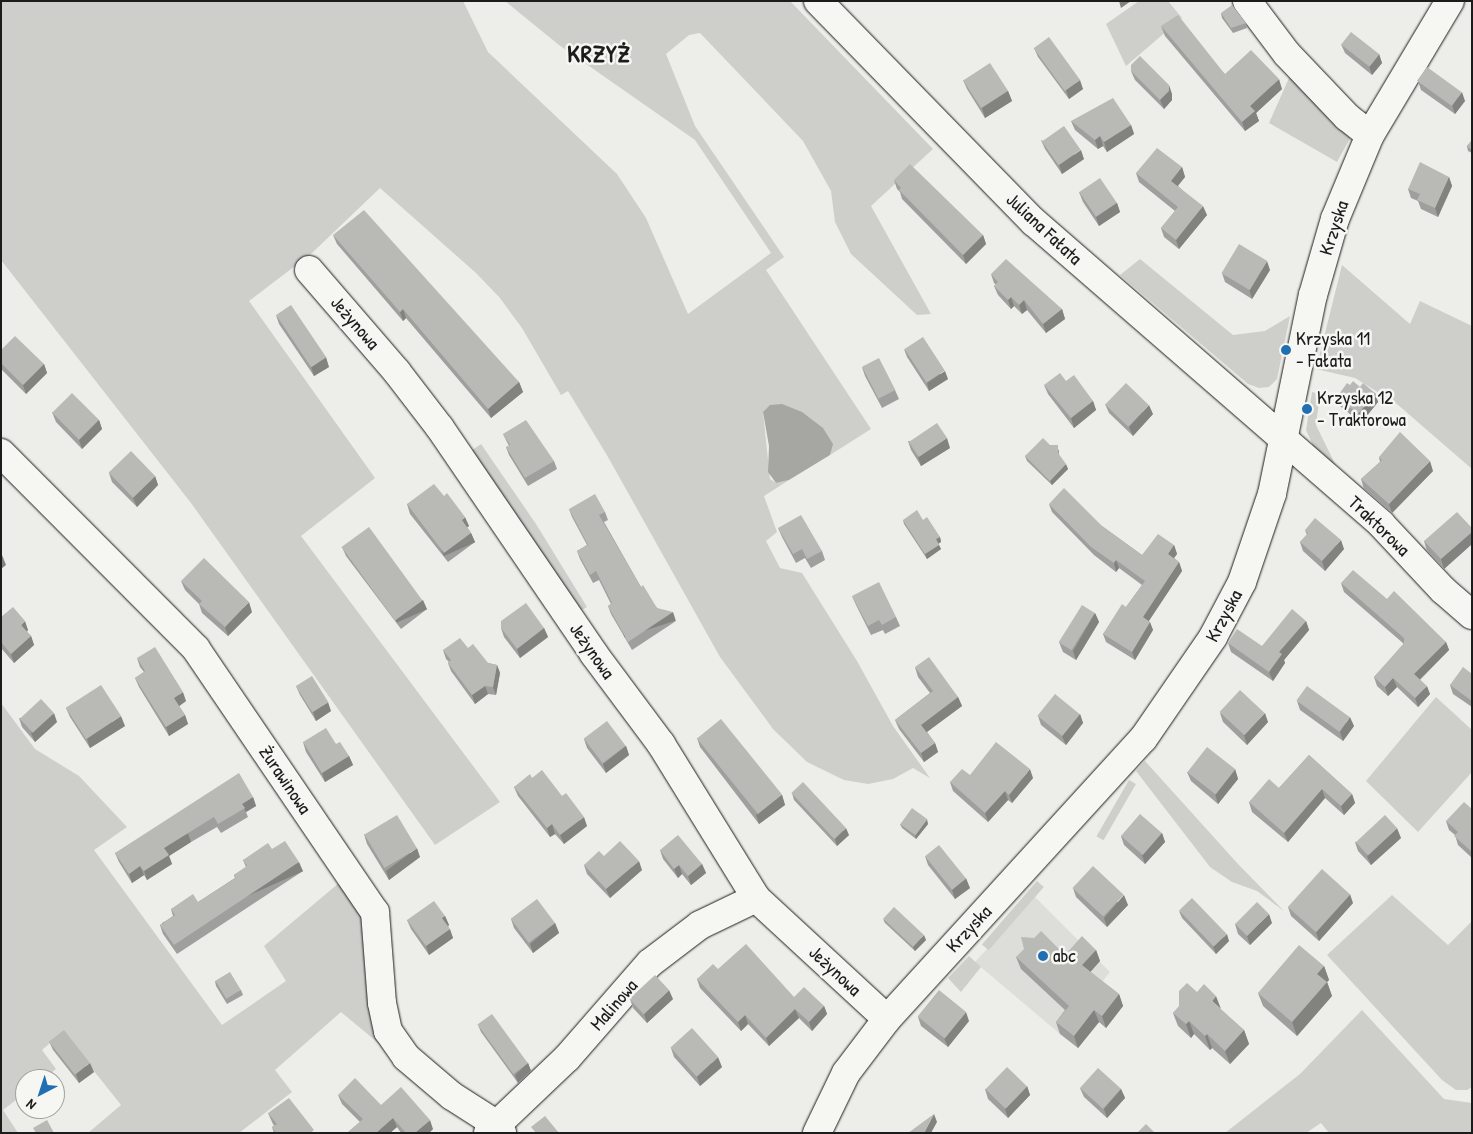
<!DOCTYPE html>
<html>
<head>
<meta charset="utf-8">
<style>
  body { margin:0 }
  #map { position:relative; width:1473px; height:1134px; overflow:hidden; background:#edede9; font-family:"Patrick Hand",sans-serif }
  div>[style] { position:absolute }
  .built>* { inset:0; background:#ddddda }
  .green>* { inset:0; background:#cececb; transform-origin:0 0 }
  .water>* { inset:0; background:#a6a6a3 }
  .roads { filter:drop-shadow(0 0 1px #1c1c1c) drop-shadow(0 0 1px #1c1c1c) }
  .minor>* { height:28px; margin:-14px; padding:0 14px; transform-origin:14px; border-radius:14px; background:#f6f6f2 }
  .wall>* { inset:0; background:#9f9f9d }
  .shaded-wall>* { inset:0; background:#82827f; transform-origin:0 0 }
  .building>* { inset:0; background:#b9b9b6; transform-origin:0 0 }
  .dots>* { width:14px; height:14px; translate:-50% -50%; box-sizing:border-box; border:2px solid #f6f6f2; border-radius:50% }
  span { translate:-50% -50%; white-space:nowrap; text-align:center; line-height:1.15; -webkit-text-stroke:5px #f6f6f2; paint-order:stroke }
  .street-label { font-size:19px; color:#1c1c1c }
  .poi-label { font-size:19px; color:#1c1c1c }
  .left { translate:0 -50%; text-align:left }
  .district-label { font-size:24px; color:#1c1c1c; font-weight:700; letter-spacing:1px }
  .frame { position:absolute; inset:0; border:2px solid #1c1c1c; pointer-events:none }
  .north { position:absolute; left:15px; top:1069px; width:50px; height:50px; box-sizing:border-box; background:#f6f6f2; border:1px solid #9f9f9c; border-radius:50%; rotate:220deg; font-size:14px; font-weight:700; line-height:20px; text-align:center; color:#1c1c1c }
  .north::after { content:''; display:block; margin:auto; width:18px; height:22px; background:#1f6fb2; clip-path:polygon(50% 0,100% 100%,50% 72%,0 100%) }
</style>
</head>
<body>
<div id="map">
  <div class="built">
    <div style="clip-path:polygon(1035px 897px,1110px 972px,1060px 1034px,975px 962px)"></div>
  </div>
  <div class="green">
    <div style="clip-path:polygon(1px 1px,463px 1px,488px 52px,617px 174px,646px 218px,688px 314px,771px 253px,695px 140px,559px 45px,505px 1px,790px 1px,933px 149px,871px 206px,931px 314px,917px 315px,851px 254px,835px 222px,831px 191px,803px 141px,700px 33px,689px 35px,666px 54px,695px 126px,784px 257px,766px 270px,871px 429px,830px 455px,832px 444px,763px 412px,770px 479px,776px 483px,789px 480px,764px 496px,777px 532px,766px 541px,780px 568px,802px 573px,857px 661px,893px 726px,930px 778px,913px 768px,893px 779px,868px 784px,844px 780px,807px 762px,773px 729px,720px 657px,608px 457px,568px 391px,561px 395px,522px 328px,500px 298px,476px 273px,380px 188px,312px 253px,249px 301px,375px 478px,301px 536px,500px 802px,435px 845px,191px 503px,1px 260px)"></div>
    <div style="clip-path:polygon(1139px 1px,1168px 1px,1182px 18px,1126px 66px,1106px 24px)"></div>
    <div style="clip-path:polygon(1293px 69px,1353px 133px,1337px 162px,1269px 123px)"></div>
    <div style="clip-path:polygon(1140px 259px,1233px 335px,1265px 331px,1290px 316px,1277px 379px,1269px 387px,1259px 388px,1248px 384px,1120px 275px)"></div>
    <div style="clip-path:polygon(1342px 265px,1410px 324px,1420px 301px,1472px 326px,1472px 469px,1397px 404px,1355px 378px,1316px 369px)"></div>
    <div style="clip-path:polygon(1312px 392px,1320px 394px,1316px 425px,1337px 468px,1332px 474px,1309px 451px,1313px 445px,1306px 430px)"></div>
    <div style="clip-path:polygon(481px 444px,536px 524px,587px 607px,574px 614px,468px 453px)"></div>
    <div style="clip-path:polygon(1436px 697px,1472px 730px,1472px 772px,1418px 832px,1366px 781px)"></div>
    <div style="clip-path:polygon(1px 703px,35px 749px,79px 776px,127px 827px,94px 850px,222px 1025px,286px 981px,264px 946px,339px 883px,365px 918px,394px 1056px,341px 1012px,275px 1070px,292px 1092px,239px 1133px,88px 1133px,121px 1105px,63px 1032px,42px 1050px,56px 1069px,43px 1079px,25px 1079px,25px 1093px,3px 1110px,18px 1133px,1px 1133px)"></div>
    <div style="clip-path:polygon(1145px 761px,1238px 864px,1284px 911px,1257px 891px,1232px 882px,1210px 867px,1136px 771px)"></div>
    <div style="left:1129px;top:780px;width:8px;height:65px;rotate:30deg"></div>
    <div style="left:1037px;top:881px;width:9px;height:84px;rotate:41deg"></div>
    <div style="clip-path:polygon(1392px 895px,1448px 945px,1472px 921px,1472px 1087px,1467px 1090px,1456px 1090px,1442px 1080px,1327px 955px)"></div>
    <div style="clip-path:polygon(969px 956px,981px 967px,961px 992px,948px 978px)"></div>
    <div style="clip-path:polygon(1362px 1010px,1444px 1099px,1472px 1103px,1472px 1133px,1329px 1133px,1321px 1123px,1306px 1133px,1225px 1133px,1300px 1074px)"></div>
  </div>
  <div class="water">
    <div style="clip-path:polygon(782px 404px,802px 412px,823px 428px,833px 444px,830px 455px,789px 480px,776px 483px,768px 472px,769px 446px,763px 412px,770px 405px)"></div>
  </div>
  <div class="roads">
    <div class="minor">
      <div style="left:818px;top:1px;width:309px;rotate:45.7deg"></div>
      <div style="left:1034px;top:222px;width:460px;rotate:41deg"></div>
      <div style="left:1381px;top:524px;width:91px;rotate:46.8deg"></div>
      <div style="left:1443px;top:590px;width:38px;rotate:41deg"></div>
      <div style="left:1247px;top:1px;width:66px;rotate:53deg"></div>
      <div style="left:1287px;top:54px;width:87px;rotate:46.4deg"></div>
      <div style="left:1347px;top:117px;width:29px;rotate:38deg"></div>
      <div style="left:309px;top:270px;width:135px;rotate:49.2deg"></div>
      <div style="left:397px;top:372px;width:71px;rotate:52.5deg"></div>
      <div style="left:440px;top:428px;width:273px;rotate:55.7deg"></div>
      <div style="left:594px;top:654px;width:112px;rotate:53.3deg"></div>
      <div style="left:661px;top:744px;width:181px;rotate:58.3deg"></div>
      <div style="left:756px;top:898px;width:178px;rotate:42.7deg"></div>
      <div style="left:1px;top:453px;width:276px;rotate:45.1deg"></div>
      <div style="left:196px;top:649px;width:318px;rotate:55.8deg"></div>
      <div style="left:375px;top:912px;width:91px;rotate:85.6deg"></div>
      <div style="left:382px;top:1003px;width:29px;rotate:78deg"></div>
      <div style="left:388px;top:1031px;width:32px;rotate:55deg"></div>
      <div style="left:406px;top:1057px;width:60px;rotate:40.3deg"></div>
      <div style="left:452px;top:1096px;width:52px;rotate:32.5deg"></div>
      <div style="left:496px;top:1124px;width:11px;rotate:56deg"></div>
      <div style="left:488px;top:1133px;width:109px;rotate:-43.5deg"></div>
      <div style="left:567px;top:1058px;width:126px;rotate:-48.9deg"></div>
      <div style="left:650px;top:963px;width:63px;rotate:-37.2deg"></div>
      <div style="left:700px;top:925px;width:62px;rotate:-25.7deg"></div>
      <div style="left:817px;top:1133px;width:67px;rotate:-64.2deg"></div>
      <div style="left:846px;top:1073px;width:68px;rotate:-52.8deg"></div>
      <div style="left:887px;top:1019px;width:379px;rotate:-47.6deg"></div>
      <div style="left:1143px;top:739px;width:124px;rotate:-55.5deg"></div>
      <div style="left:1213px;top:637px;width:62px;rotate:-62.2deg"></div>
      <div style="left:1242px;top:582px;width:93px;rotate:-71.2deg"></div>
      <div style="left:1272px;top:494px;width:203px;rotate:-78.4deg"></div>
      <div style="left:1313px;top:295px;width:79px;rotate:-73.9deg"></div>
      <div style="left:1335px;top:219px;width:91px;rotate:-67.4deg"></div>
      <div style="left:1370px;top:135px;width:156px;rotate:-59.2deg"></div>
    </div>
  </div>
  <div class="wall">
    <div style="clip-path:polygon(1221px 13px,1246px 23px,1247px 28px,1233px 33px,1222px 18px)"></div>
    <div style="clip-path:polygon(1161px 26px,1225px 74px,1282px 89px,1256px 113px,1259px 121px,1245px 131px,1165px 36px)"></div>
    <div style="clip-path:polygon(1341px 44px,1379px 54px,1382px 63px,1372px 75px,1345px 53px)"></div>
    <div style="clip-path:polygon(1034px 48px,1083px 89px,1069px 99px,1038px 57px)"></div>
    <div style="clip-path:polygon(1131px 71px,1172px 94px,1172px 100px,1164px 109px,1135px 80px)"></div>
    <div style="clip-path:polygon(963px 80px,1008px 91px,1012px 101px,985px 118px,967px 89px)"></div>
    <div style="clip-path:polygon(1418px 81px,1465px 101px,1455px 114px,1421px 90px)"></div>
    <div style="clip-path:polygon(1071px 121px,1131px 125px,1134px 134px,1107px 152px,1103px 146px,1098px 149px,1075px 130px)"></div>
    <div style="clip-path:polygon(1041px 140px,1084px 159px,1062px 174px,1045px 149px)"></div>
    <div style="clip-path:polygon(1472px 140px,1472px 153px,1468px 151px,1467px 146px)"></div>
    <div style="clip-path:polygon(1182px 167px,1185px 177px,1178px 186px,1207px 215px,1179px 249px,1164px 237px,1161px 228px,1175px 211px,1139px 182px,1136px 173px)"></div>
    <div style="clip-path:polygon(1449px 177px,1452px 186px,1438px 217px,1421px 209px,1418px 201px,1411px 198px,1408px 189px)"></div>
    <div style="clip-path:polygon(894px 180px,983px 235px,986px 244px,966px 264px,902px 199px,900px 192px,897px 189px)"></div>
    <div style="clip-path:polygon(1079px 192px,1117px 203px,1120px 212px,1099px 226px,1083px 202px)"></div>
    <div style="clip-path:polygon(333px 235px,519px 382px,523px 392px,491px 418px,406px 318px,403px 321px,337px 244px)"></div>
    <div style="clip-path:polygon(1270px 270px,1252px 299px,1225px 282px,1222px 273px)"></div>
    <div style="clip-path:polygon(991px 274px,1062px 309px,1065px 319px,1046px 333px,1027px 310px,1022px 314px,1014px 306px,1011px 309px,998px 295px,994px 286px,996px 285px,994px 283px)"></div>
    <div style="clip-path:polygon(276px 315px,329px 367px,314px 376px,279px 324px)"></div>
    <div style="clip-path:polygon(904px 349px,948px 379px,929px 391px,907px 357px)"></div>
    <div style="clip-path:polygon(1px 350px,44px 364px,47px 373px,26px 394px,1px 369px)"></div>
    <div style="clip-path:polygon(862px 367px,895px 390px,899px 399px,882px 408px,865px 376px)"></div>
    <div style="clip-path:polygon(1066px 381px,1093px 401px,1096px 410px,1074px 428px,1048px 394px,1044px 385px)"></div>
    <div style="clip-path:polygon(1350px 385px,1360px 387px,1375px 393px,1378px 402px,1361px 423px,1340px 406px,1337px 397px)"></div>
    <div style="clip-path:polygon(1105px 404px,1153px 414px,1133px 436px,1109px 413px)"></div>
    <div style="clip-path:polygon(52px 412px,99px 420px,102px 429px,82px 449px,56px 422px)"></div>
    <div style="clip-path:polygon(503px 434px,554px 461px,557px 469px,528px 486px,509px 455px,506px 447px,509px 446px)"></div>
    <div style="clip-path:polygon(908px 441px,950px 448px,921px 466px,911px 450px)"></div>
    <div style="clip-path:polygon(1050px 445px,1059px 450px,1059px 455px,1068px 469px,1052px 485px,1027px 461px,1025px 456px)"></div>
    <div style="clip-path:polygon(1379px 457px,1433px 471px,1392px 513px,1364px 489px,1361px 479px,1380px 462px)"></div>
    <div style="clip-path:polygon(109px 473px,155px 476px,158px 485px,137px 507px,112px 482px)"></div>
    <div style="clip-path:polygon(444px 496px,469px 526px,467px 527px,471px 533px,475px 542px,448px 562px,410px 514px,407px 504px)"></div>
    <div style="clip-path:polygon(1049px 504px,1102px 526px,1142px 555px,1174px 545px,1177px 554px,1174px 558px,1179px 562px,1182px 571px,1149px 621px,1153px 630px,1135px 660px,1106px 642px,1103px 634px,1126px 607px,1142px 585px,1119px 568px,1116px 572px,1094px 555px,1052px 512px)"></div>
    <div style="clip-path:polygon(569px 509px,605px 512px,608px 520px,604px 522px,641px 587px,657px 608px,676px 621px,632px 650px,611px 614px,608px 606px,611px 604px,599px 580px,593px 583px,580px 559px,577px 551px,587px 545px,572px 517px)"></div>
    <div style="clip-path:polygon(903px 520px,923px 520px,940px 537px,941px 542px,938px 543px,941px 549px,927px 559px,904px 524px)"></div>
    <div style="clip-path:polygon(778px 528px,822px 551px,825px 560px,811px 568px,805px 558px,796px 563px,782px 537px)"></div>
    <div style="clip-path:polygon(1472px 528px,1472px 544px,1444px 569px,1427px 551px,1424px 541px)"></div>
    <div style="clip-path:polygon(1305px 530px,1344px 549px,1325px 571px,1303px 551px,1300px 542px,1307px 535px)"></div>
    <div style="clip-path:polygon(342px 547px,427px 609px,401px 629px,346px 556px)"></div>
    <div style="clip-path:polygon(181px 581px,252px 612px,228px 636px,202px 613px,199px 604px,185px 590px)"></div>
    <div style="clip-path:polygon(1341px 583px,1387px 599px,1446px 642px,1449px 650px,1420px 680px,1430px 694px,1418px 707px,1397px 687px,1388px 696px,1377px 686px,1374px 677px,1404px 644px,1344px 592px)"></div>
    <div style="clip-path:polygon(852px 596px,896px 617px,900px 626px,885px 634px,883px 630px,871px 635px,856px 605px)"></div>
    <div style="clip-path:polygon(1095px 613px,1099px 622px,1076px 660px,1063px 652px,1059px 642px)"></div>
    <div style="clip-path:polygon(1px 617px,28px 630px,27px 632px,31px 636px,34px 645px,14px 663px,1px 648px)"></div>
    <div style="clip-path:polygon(1306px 621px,1309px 630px,1284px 660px,1285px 663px,1273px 681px,1231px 652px,1228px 643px,1262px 646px)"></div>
    <div style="clip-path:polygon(501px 628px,544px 628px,548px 637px,520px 658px,504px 637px)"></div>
    <div style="clip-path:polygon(468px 648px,488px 663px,497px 665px,500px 673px,496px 695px,488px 694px,475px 704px,451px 671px,448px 663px,449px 662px,446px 659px,443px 650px)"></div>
    <div style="clip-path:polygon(137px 658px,186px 701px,179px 706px,185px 715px,188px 724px,169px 736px,139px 687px,135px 678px,144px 672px,140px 667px)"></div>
    <div style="clip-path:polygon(915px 667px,958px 697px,962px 706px,927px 732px,935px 743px,938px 752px,924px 762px,899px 729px,895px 720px,930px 693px,918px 677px)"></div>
    <div style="clip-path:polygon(1472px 674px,1472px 707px,1453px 694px,1450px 685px)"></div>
    <div style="clip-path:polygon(296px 686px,331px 711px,316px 721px,300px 695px)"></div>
    <div style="clip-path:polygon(1297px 701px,1354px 726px,1343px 741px,1300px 710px)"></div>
    <div style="clip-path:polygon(66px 708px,125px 726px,90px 748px,70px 717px)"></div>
    <div style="clip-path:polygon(1220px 713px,1268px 722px,1247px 745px,1223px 722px)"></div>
    <div style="clip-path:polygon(1080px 714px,1083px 723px,1066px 745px,1041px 725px,1038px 716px)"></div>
    <div style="clip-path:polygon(19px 718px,57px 722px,35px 742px,22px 727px)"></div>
    <div style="clip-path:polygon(697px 738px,782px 795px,785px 805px,759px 824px,700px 747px)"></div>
    <div style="clip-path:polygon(584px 739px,626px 746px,629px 755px,606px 773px,587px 748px)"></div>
    <div style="clip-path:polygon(303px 742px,336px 744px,349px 756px,353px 765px,325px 782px,306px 752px)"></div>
    <div style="clip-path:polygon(1309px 755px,1352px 794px,1355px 803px,1344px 815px,1325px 798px,1288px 842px,1252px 812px,1249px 802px,1279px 788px)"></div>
    <div style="clip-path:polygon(1235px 769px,1238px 779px,1218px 804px,1191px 781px,1187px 772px)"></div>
    <div style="clip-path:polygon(970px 775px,1033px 778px,1012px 803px,1008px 800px,988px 822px,953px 791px,950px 782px)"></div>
    <div style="clip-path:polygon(532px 778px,587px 826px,564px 844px,555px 834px,550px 837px,518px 796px,514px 787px)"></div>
    <div style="clip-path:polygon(792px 793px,849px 835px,837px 846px,794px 800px)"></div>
    <div style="clip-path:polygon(253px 797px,256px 806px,246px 812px,248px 817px,221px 833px,217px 827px,191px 842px,169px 856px,172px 864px,147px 880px,144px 875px,132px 883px,119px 862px,115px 853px)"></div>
    <div style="clip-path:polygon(1472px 809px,1472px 858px,1458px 845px,1455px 835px,1449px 830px,1446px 821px)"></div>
    <div style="clip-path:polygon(900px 824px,928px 824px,916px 839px,902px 828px)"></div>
    <div style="clip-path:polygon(1162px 833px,1165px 842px,1145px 864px,1124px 845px,1121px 836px)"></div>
    <div style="clip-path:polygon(364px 834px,420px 857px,389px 880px,367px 844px)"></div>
    <div style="clip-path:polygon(1401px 838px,1371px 865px,1358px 851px,1355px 842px)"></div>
    <div style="clip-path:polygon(272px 849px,303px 871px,177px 954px,163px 934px,160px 925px,173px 916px,171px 909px,198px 902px,235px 878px,234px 875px,246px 867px,243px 860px)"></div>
    <div style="clip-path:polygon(660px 850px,702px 864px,706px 873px,691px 885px,682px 874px,678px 878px,663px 859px)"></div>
    <div style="clip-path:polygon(604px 856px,642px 870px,610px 898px,587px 874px,584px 865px)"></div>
    <div style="clip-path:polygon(925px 856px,970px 888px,955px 899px,928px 865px)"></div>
    <div style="clip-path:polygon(1073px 888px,1128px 905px,1107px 927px,1076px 897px)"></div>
    <div style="clip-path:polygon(1353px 903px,1319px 941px,1291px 916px,1288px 907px)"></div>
    <div style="clip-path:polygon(1179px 911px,1229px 941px,1216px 954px,1182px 918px)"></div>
    <div style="clip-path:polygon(445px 916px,449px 925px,448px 926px,453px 938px,429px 955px,411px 929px,407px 920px)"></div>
    <div style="clip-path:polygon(511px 919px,555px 923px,559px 933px,533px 953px,514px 928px)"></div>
    <div style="clip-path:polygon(883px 919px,926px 940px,915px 951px,885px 923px)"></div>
    <div style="clip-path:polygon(1272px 923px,1250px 945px,1238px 934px,1235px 924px)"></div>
    <div style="clip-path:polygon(1096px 950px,1100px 961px,1090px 972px,1119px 994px,1123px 1006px,1106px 1028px,1099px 1022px,1078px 1048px,1060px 1034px,1056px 1022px,1065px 1010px,1021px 969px,1016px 957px,1065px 955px)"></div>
    <div style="clip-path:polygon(1324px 966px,1329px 980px,1327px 982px,1332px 996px,1297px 1036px,1263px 1006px,1258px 993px)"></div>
    <div style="clip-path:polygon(718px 969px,794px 997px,824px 1006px,827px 1014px,812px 1031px,799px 1018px,769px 1046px,748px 1024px,741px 1031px,700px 988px,697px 979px)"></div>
    <div style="clip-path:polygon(215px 981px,241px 990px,243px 995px,227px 1004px,216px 986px)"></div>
    <div style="clip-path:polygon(1197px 992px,1221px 1010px,1244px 1030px,1249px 1044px,1230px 1064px,1212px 1048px,1210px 1050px,1194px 1034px,1191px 1038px,1178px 1026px,1173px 1013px)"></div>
    <div style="clip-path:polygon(630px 999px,673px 999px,647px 1023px,633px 1008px)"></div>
    <div style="clip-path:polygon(918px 1017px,969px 1021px,948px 1047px,921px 1026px)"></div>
    <div style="clip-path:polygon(478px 1025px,528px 1063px,531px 1071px,518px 1083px,481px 1032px)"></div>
    <div style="clip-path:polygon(49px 1041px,94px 1072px,79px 1083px,53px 1050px)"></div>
    <div style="clip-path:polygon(671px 1048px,722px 1067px,700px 1086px,674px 1057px)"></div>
    <div style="clip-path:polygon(1027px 1086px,1030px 1095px,1008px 1118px,988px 1099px,985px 1089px)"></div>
    <div style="clip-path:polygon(1080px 1088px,1121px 1089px,1125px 1098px,1107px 1118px,1084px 1097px)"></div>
    <div style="clip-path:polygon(338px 1095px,381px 1105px,433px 1129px,429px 1133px,401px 1133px,397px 1127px,390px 1133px,347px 1133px,360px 1122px,342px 1104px)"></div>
    <div style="clip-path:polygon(268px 1113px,315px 1133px,274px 1133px,272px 1127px,274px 1126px,272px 1122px)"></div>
  </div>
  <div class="shaded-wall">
    <div style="clip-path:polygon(1119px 1px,1131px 1px,1121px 8px)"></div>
    <div style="clip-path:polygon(1379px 54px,1382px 63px,1372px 75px,1369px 66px)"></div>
    <div style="clip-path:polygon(1279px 79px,1282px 89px,1256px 113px,1259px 121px,1245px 131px,1242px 122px,1250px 106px)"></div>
    <div style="clip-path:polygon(1080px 80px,1083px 89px,1069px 99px,1066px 90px)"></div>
    <div style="clip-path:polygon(1169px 85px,1172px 94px,1172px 100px,1164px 109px,1160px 100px)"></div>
    <div style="clip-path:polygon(1008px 91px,1012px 101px,985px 118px,982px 108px)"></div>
    <div style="clip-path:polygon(1462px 92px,1465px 101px,1455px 114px,1452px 105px)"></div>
    <div style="clip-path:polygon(1131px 125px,1134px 134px,1107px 152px,1104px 142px)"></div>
    <div style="clip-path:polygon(1100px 136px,1103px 146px,1098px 149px,1095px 140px)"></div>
    <div style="clip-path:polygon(1081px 150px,1084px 159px,1062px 174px,1059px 165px)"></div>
    <div style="clip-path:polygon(1182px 167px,1185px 177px,1174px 190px,1171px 181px)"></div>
    <div style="clip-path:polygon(1449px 177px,1452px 186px,1438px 217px,1435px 208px)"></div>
    <div style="clip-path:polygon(1117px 203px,1120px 212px,1099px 226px,1096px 217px)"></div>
    <div style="clip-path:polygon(1203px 206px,1207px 215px,1179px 249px,1176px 240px)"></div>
    <div style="clip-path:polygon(983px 235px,986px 244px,966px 264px,963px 255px)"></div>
    <div style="clip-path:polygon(1267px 261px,1270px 270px,1252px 299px,1249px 289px)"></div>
    <div style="clip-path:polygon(1011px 297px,1014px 306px,1011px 309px,1008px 300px)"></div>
    <div style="clip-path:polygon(1024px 300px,1027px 310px,1022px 314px,1019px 305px)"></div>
    <div style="clip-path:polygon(403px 309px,406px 318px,403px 321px,400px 312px)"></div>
    <div style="clip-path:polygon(1062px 309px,1065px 319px,1046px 333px,1043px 324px)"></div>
    <div style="clip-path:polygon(326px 357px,329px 367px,314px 376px,311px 367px)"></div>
    <div style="clip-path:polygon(44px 364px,47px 373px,26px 394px,23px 385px)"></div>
    <div style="clip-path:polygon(945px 371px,948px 379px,929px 391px,927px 383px)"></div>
    <div style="clip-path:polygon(519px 382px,523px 392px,491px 418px,488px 409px)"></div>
    <div style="clip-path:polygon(1375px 393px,1378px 402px,1361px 423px,1358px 414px)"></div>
    <div style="clip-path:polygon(1093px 401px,1096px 410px,1074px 428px,1071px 418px)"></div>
    <div style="clip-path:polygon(1149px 405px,1153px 414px,1133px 436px,1129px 427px)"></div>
    <div style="clip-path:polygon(99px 420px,102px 429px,82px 449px,79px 440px)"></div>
    <div style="clip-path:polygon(947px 438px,950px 448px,921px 466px,918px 457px)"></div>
    <div style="clip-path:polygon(1430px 461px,1433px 471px,1392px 513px,1389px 504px)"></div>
    <div style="clip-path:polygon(1066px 464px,1068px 469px,1052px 485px,1050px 481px)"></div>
    <div style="clip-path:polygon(155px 476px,158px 485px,137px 507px,133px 498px)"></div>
    <div style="clip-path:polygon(465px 517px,469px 526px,465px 529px,462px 520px)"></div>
    <div style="clip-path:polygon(1472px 532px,1472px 544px,1444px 569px,1441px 559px)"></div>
    <div style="left:471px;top:533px;width:10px;height:34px;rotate:66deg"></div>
    <div style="clip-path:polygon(940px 537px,941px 542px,938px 544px,936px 539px)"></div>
    <div style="clip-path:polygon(1341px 540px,1344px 549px,1325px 571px,1322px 561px)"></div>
    <div style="clip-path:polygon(939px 545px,941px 549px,927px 559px,925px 554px)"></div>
    <div style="clip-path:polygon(1174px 545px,1177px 554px,1171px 562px,1168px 554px)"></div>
    <div style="clip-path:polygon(2px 555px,6px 565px,1px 569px,1px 557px)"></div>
    <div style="clip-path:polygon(1116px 560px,1119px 568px,1116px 572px,1114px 563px)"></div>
    <div style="clip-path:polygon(1179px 562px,1182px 571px,1146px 625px,1143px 617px)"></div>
    <div style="left:423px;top:600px;width:10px;height:33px;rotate:66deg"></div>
    <div style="clip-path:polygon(249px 602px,252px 612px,228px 636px,225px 627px)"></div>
    <div style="left:673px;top:612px;width:9px;height:54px;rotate:72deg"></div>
    <div style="clip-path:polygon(1095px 613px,1099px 622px,1076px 660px,1073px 651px)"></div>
    <div style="clip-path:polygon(25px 621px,28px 630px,24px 634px,21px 625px)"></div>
    <div style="clip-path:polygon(1306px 621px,1309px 630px,1284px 660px,1285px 663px,1273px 681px,1269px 672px,1279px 652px)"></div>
    <div style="clip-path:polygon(1150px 622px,1153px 630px,1135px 660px,1132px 652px)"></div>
    <div style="clip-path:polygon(544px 628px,548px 637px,520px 658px,517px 649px)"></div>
    <div style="clip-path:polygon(31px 636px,34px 645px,14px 663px,11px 654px)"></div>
    <div style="clip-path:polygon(1446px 642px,1449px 650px,1417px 682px,1414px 674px)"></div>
    <div style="clip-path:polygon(497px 665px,500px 673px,496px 695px,493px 687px)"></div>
    <div style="clip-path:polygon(1393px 678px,1397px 687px,1388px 696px,1385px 687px)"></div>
    <div style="clip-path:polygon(485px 686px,488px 694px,475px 704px,472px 695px)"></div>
    <div style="clip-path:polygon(1427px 686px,1430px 694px,1418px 707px,1415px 698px)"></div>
    <div style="clip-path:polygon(183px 692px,186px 701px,178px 707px,174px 698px)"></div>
    <div style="clip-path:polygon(958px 697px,962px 706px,924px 734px,921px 725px)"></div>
    <div style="clip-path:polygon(328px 702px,331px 711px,316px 721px,313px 712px)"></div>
    <div style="clip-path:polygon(54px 713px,57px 722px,35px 742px,31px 733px)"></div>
    <div style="clip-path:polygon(1265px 713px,1268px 722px,1247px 745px,1244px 735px)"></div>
    <div style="clip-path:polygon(1080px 714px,1083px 723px,1066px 745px,1062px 736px)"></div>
    <div style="clip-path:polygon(185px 715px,188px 724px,169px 736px,166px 727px)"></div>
    <div style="clip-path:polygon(121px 716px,125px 726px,90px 748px,87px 739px)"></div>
    <div style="clip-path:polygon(1350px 717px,1354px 726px,1343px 741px,1340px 732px)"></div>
    <div style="clip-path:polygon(935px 743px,938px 752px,924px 762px,921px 753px)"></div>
    <div style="clip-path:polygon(626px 746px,629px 755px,606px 773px,603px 764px)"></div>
    <div style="clip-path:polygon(349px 756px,353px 765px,325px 782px,322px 773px)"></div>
    <div style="clip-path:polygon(1030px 769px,1033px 778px,1012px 803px,1009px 795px)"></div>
    <div style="clip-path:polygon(1235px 769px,1238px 779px,1218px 804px,1215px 794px)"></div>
    <div style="clip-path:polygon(1322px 789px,1325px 798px,1288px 842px,1284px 833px)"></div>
    <div style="clip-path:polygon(1005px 791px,1008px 800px,988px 822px,985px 813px)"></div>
    <div style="clip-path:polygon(1352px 794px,1355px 803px,1344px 815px,1341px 806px)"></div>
    <div style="clip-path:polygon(782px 795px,785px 805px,759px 824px,756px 815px)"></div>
    <div style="clip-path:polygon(253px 797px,256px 806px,246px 812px,242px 804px)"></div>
    <div style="clip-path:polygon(584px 817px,587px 826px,564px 844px,560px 835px)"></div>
    <div style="clip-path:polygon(927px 819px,928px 824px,916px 839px,915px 834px)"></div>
    <div style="clip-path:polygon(552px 824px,555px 834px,550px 837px,547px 828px)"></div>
    <div style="clip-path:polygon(846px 828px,849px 835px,837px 846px,835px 839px)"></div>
    <div style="clip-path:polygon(1397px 828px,1401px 838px,1371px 865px,1367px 856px)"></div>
    <div style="clip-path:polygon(188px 833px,191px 842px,169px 856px,172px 864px,147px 880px,144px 871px,164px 848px)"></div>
    <div style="clip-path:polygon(1162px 833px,1165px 842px,1145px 864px,1142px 855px)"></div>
    <div style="clip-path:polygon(417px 848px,420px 857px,389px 880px,386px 871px)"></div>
    <div style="clip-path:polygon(639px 861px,642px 870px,610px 898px,606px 889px)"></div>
    <div style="left:299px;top:862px;width:10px;height:150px;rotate:66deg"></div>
    <div style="clip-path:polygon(702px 864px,706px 873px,691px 885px,688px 876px)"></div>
    <div style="clip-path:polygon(679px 865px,682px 874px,678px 878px,674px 869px)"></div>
    <div style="clip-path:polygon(140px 866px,144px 875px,132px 883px,129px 874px)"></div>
    <div style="clip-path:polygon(966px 878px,970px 888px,955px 899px,952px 890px)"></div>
    <div style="clip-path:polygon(1350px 894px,1353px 903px,1319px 941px,1316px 932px)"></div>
    <div style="clip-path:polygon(1124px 895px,1128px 905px,1107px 927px,1104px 918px)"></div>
    <div style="clip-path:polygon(1269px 914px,1272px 923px,1250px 945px,1247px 936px)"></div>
    <div style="left:445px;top:916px;width:10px;height:4px;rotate:66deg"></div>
    <div style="clip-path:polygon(555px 923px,559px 933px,533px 953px,530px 944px)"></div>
    <div style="clip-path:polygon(450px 929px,453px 938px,429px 955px,426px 946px)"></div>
    <div style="clip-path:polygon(1227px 934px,1229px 941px,1216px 954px,1213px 947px)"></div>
    <div style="clip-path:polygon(924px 935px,926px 940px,915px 951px,913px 947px)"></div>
    <div style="clip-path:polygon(1096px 950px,1100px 961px,1086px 977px,1082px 965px)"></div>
    <div style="clip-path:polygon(1324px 966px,1329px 980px,1322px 987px,1317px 974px)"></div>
    <div style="clip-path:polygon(1327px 982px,1332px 996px,1297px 1036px,1292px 1022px)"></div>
    <div style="clip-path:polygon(669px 990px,673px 999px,647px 1023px,644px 1014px)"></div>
    <div style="clip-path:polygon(1119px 994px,1123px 1006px,1106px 1028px,1102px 1016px)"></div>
    <div style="clip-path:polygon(1216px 996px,1221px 1009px,1212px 1001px)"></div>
    <div style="clip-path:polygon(824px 1006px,827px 1014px,812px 1031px,809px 1022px)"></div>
    <div style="clip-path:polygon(795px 1009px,799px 1018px,769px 1046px,766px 1038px)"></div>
    <div style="clip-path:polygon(1094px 1010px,1099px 1022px,1078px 1048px,1074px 1036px)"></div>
    <div style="clip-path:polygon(966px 1012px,969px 1021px,948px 1047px,944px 1038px)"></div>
    <div style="clip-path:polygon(745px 1015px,748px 1024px,741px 1031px,738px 1022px)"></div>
    <div style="clip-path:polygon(1189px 1021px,1194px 1034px,1191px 1038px,1186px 1024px)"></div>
    <div style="clip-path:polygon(1244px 1030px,1249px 1044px,1230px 1064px,1225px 1051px)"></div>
    <div style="clip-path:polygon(1207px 1034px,1212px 1048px,1210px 1050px,1205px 1036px)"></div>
    <div style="clip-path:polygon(718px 1057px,722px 1067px,700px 1086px,697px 1077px)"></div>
    <div style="clip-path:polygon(90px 1063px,94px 1072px,79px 1083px,76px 1074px)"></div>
    <div style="clip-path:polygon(528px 1063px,531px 1071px,518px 1083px,515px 1075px)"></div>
    <div style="clip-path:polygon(1027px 1086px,1030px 1095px,1008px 1118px,1005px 1109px)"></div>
    <div style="clip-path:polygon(1121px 1089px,1125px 1098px,1107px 1118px,1104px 1109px)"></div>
    <div style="clip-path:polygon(934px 1114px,937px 1122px,931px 1133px,924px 1133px)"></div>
    <div style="clip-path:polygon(393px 1118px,397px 1127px,390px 1133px,376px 1133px)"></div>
    <div style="clip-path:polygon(430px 1120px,433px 1129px,429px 1133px,415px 1133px)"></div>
  </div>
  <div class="building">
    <div style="clip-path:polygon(1232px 5px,1246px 23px,1231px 28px,1221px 13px)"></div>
    <div style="clip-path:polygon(1178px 15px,1220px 68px,1218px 71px,1220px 68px,1225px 74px,1251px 50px,1279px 79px,1250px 106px,1255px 111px,1242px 122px,1161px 26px)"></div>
    <div style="left:1351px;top:32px;width:36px;height:16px;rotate:38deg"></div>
    <div style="left:1049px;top:37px;width:53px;height:19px;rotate:54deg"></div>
    <div style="clip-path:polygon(1140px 56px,1169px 85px,1169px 91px,1160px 100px,1131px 71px,1131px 65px)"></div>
    <div style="left:990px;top:63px;width:33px;height:32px;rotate:57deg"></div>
    <div style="left:1427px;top:67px;width:43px;height:17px;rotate:36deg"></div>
    <div style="clip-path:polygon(1113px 98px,1131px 125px,1104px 142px,1100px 136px,1095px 140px,1071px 121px)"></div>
    <div style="left:1064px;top:126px;width:29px;height:27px;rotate:55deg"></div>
    <div style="clip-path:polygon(1472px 140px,1472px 150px,1467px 146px)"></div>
    <div style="clip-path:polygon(1157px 148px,1182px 167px,1171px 181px,1203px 206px,1176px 240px,1161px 228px,1178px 207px,1136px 173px)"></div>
    <div style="clip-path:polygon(1420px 162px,1449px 177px,1435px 208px,1417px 200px,1420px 194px,1408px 189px)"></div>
    <div style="clip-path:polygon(910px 164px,983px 235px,963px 255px,899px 190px,901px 188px,894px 180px)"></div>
    <div style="left:1100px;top:178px;width:30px;height:25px;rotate:56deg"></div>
    <div style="clip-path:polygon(364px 210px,519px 382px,488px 409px,403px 309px,400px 312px,333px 235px)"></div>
    <div style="left:1239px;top:244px;width:33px;height:34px;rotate:31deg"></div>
    <div style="clip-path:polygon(1006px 259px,1062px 309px,1043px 324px,1024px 300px,1019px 305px,1011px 297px,1008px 300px,994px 286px,998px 282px,991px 274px)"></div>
    <div style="left:291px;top:305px;width:63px;height:18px;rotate:56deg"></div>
    <div style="clip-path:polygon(15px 336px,44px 364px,23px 385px,1px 363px,1px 350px)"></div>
    <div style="left:923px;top:337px;width:40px;height:22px;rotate:57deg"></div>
    <div style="left:879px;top:358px;width:36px;height:19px;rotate:63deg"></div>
    <div style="clip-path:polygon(1060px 373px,1066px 381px,1074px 375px,1093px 401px,1071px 418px,1044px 385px)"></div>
    <div style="clip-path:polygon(1353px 381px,1360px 387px,1363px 383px,1375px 393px,1358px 414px,1337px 397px,1347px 383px,1350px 385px)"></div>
    <div style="left:1126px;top:383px;width:32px;height:30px;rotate:44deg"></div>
    <div style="left:72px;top:393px;width:38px;height:28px;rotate:45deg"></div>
    <div style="clip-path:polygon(526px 420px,554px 461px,525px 478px,506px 447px,510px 445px,503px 434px)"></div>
    <div style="left:937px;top:423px;width:18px;height:34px;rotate:56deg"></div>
    <div style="clip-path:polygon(1400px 432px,1430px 461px,1389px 504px,1361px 479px,1382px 460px,1379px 457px)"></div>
    <div style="clip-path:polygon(1043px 438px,1050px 445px,1058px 445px,1058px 453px,1066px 464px,1050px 481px,1025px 456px)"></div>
    <div style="left:131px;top:451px;width:35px;height:31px;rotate:46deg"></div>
    <div style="clip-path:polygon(434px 484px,444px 496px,447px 493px,465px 517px,462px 520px,471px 533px,444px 553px,407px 504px)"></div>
    <div style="clip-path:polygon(1064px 488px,1102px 526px,1142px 555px,1158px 534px,1174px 545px,1168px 554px,1179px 562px,1143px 617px,1150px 622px,1132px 652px,1103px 634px,1122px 604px,1126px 607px,1145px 581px,1116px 560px,1114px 563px,1091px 547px,1049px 504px)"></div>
    <div style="clip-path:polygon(595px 494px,605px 512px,599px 515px,641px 587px,643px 585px,657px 608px,673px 612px,628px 642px,608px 606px,612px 603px,596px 571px,590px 575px,577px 551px,588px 545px,569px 509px)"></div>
    <div style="clip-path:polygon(917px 510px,923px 520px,927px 517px,940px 537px,936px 539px,939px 545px,925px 554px,903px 520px)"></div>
    <div style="clip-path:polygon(1457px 512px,1472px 528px,1472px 532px,1441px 559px,1424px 541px)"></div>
    <div style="clip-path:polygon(801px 515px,822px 551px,807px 559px,802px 549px,793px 554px,778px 528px)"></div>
    <div style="clip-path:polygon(1315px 518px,1341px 540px,1322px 561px,1300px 542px,1308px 533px,1305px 530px)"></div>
    <div style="left:369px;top:527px;width:91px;height:34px;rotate:54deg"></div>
    <div style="clip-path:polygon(204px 558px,249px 602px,225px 627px,199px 604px,202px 601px,181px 581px)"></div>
    <div style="clip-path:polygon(1353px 570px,1387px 599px,1394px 591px,1446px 642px,1414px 674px,1427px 686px,1415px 698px,1393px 678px,1385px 687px,1374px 677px,1404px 643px,1404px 638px,1341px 583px)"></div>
    <div style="clip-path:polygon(879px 582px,896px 617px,882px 625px,879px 620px,868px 626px,852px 596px)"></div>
    <div style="clip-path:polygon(526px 603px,544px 628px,517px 649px,501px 628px,501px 621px)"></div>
    <div style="left:1082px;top:605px;width:15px;height:44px;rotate:32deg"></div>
    <div style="clip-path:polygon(13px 607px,25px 621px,21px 625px,31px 636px,11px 654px,1px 642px,1px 617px)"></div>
    <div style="clip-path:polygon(1292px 609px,1306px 621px,1279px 652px,1282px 654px,1269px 672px,1228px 643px,1237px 629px,1262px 646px)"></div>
    <div style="clip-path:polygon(460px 638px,468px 648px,473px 644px,488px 663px,497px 665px,493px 687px,485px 686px,472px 695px,448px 663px,451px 660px,443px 650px)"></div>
    <div style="clip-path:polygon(155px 647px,183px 692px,174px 698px,185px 715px,166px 727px,135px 678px,145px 671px,137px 658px)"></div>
    <div style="clip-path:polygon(929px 657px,958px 697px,921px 725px,935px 743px,921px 753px,895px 720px,933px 691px,915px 667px)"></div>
    <div style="clip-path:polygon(1463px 667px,1472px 674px,1472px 701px,1450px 685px)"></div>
    <div style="left:312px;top:676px;width:31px;height:19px;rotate:58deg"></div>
    <div style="left:101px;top:685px;width:37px;height:42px;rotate:57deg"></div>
    <div style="left:1307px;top:686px;width:53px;height:18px;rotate:36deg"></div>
    <div style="left:1240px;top:690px;width:34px;height:30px;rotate:43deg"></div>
    <div style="left:1055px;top:694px;width:32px;height:28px;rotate:39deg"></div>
    <div style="left:41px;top:699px;width:19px;height:29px;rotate:47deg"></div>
    <div style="left:721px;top:719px;width:97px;height:31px;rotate:51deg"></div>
    <div style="left:607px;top:721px;width:31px;height:29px;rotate:53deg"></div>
    <div style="clip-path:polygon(326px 728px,336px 744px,340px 742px,349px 756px,322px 773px,303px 742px)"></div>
    <div style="clip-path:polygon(996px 742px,1030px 769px,1009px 795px,1005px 791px,985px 813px,950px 782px,962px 769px,970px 775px)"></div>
    <div style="left:1207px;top:747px;width:36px;height:32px;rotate:38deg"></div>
    <div style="clip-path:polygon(1309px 755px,1352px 794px,1341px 806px,1322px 789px,1284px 833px,1249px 802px,1269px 779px,1279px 788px)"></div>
    <div style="clip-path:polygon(542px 770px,562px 796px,566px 793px,584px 817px,560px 835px,552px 824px,547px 828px,514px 787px,530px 774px,532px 778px)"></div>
    <div style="clip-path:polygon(239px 773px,253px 797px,242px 804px,245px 808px,218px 824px,214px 817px,164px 848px,169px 855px,144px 871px,140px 866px,129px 874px,115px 853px)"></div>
    <div style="left:803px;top:782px;width:63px;height:16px;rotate:47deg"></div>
    <div style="clip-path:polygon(1464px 802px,1472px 809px,1472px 849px,1471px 851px,1454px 836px,1458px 832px,1446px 821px)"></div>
    <div style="left:912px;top:808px;width:19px;height:20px;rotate:36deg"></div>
    <div style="left:1140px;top:814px;width:29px;height:29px;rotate:41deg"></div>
    <div style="left:397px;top:815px;width:39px;height:38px;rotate:59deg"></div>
    <div style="left:1385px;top:815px;width:18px;height:40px;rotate:47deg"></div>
    <div style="clip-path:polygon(678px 835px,702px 864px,688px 876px,679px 865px,674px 869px,660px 850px)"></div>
    <div style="clip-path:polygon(285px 841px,299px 862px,174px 945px,160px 925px,175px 915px,171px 909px,193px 894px,198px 902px,236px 878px,234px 875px,247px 866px,243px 860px,268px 843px,272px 849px)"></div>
    <div style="clip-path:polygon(620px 841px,639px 861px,606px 889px,584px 865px,599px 851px,604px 856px)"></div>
    <div style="left:939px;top:845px;width:43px;height:18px;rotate:51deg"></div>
    <div style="left:1093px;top:866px;width:42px;height:30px;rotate:43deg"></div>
    <div style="left:1322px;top:869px;width:38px;height:51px;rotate:42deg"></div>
    <div style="left:1192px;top:898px;width:50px;height:18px;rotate:46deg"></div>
    <div style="left:537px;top:899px;width:30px;height:33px;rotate:53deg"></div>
    <div style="clip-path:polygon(434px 901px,445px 916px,442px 918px,450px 929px,426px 946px,407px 920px)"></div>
    <div style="left:1257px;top:902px;width:17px;height:31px;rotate:45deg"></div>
    <div style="left:894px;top:907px;width:41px;height:16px;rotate:43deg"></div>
    <div style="clip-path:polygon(1041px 931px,1065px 955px,1082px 936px,1096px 950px,1082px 965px,1119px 994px,1102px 1016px,1094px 1010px,1074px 1036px,1056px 1022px,1069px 1006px,1016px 957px,1024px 949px,1021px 937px,1034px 938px)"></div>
    <div style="clip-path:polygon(746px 944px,794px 997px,804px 987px,824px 1006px,809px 1022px,795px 1009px,766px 1038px,745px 1015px,738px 1022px,697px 979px,713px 964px,718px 969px)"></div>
    <div style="clip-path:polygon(1299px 945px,1324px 966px,1317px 974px,1327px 982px,1292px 1022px,1258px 993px)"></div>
    <div style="left:230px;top:972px;width:21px;height:17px;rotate:59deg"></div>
    <div style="left:655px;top:975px;width:21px;height:35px;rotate:47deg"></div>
    <div style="clip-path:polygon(1187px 983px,1197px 992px,1204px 984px,1216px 996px,1212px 1001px,1244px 1030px,1225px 1051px,1207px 1034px,1205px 1036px,1189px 1021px,1186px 1024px,1173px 1013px,1179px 1006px,1179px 991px)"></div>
    <div style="left:939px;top:990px;width:35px;height:34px;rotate:39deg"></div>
    <div style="left:492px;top:1014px;width:61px;height:18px;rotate:54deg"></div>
    <div style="left:692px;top:1028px;width:39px;height:29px;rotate:48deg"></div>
    <div style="left:64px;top:1030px;width:42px;height:19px;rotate:52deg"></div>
    <div style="left:1007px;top:1067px;width:28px;height:31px;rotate:44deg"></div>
    <div style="left:1098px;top:1068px;width:31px;height:27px;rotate:42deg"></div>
    <div style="clip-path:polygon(355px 1078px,381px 1105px,401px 1087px,430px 1120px,415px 1133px,406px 1133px,393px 1118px,376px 1133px,347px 1133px,363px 1119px,338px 1095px)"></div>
    <div style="clip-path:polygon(289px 1098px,314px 1130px,310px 1133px,276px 1133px,272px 1127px,277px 1124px,268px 1113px)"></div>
    <div style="clip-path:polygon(934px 1114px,924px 1133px,908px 1133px)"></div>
    <div style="clip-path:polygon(545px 1116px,559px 1133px,536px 1133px,531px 1127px)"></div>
    <div style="clip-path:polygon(47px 1120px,54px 1133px,36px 1133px,33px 1128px)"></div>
    <div style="clip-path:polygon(1146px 1124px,1155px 1133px,1137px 1133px)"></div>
  </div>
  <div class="dots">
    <div style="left:1286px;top:350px;background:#1f6fb2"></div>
    <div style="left:1307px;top:409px;background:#1f6fb2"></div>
    <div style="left:1043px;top:956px;background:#1f6fb2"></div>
  </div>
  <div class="street-label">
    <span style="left:1334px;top:228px;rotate:-72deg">Krzyska</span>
    <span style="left:1044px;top:229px;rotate:43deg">Juliana Fałata</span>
    <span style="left:355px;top:323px;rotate:49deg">Jeżynowa</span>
    <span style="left:1379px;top:526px;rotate:44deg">Traktorowa</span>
    <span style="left:1224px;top:616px;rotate:-62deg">Krzyska</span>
    <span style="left:592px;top:651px;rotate:55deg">Jeżynowa</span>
    <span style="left:285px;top:780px;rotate:56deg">Żurawinowa</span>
    <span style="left:969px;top:929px;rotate:-47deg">Krzyska</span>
    <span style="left:835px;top:971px;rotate:43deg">Jeżynowa</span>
    <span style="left:614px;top:1005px;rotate:-49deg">Malinowa</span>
  </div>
  <div class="poi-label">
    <span class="left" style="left:1296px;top:350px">Krzyska 11<br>- Fałata</span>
    <span class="left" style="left:1317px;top:409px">Krzyska 12<br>- Traktorowa</span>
    <span class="left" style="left:1053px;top:956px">abc</span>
  </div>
  <div class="district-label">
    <span style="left:599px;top:54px">KRZYŻ</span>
  </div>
  <div class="frame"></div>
  <div class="north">N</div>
</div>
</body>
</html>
